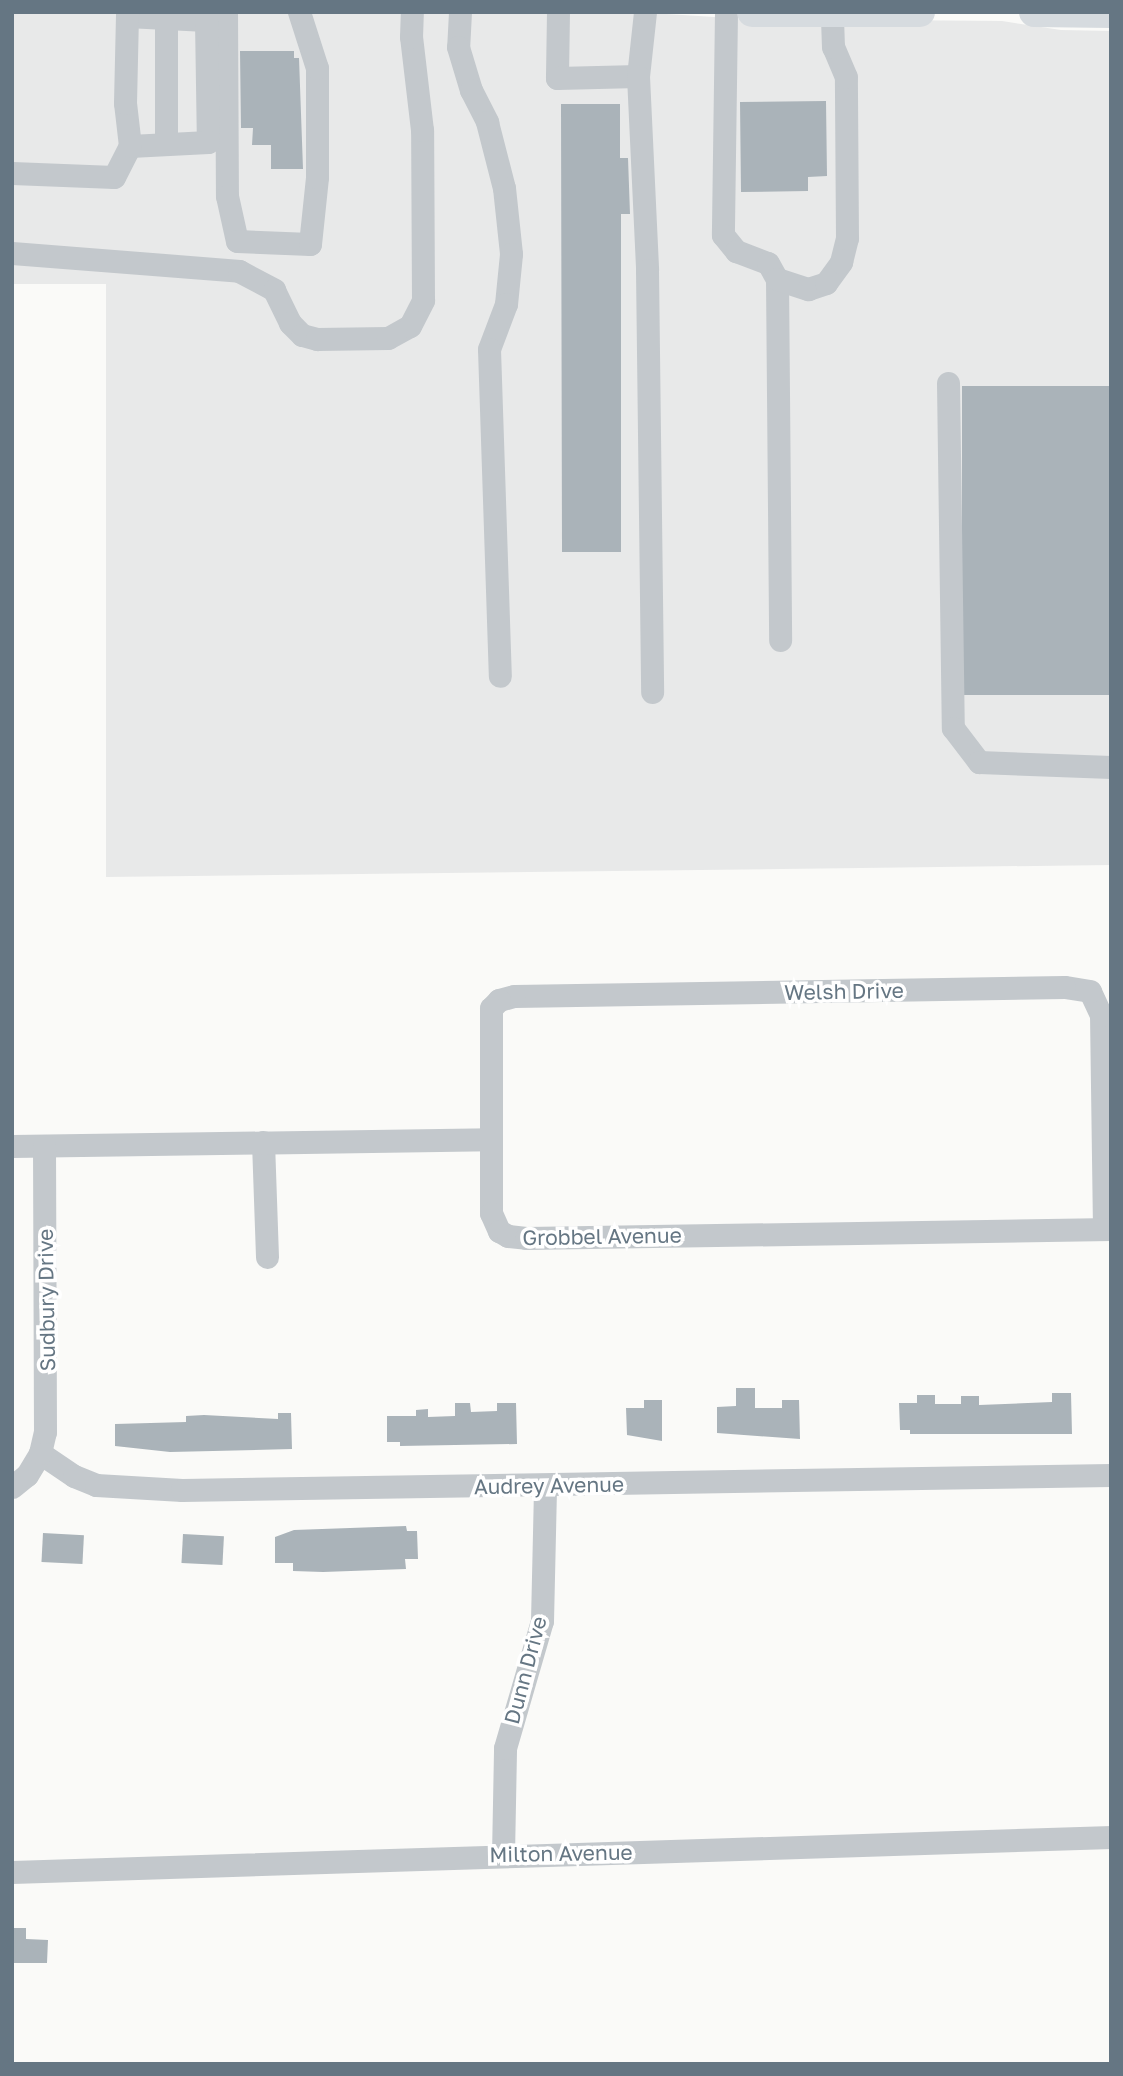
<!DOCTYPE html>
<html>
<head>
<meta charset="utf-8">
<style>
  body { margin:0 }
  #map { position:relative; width:1123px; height:2076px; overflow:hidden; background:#fafaf8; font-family:"Golos Text",sans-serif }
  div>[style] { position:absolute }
  .built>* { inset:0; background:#e8e9e9 }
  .building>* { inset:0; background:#aab3b9; transform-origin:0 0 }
  .minor>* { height:23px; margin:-11.5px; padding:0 11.5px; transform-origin:11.5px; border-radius:11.5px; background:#c3c8cc }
  .major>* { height:30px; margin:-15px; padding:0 15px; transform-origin:15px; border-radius:15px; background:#d6dbdf }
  span { translate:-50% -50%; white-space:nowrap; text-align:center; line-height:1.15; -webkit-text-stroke:7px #fff; paint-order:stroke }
  .street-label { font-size:21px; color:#657683 }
  .frame { position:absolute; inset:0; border:14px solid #657683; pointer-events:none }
</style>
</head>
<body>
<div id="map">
  <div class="built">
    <div style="clip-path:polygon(12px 12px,634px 12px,747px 19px,1002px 21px,1061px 30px,1111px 31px,1111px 865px,106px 877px,106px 284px,12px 284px)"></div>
  </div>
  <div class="building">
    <div style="clip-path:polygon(240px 51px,294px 51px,294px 58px,299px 58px,303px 169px,271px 169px,271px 145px,252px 145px,253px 128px,241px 128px)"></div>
    <div style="clip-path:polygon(826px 101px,827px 176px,808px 177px,808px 191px,741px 192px,740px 102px)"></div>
    <div style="clip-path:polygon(561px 104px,620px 104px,620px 158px,628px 158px,630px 214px,621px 214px,621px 552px,562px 552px)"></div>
    <div style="left:962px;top:386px;width:149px;height:309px"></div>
    <div style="clip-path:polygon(736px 1388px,755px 1388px,755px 1408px,782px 1408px,782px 1400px,799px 1400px,800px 1439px,717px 1433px,717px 1407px,736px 1406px)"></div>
    <div style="clip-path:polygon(1052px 1393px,1071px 1393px,1072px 1434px,910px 1434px,910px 1430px,900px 1430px,899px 1403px,917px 1403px,917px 1395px,935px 1395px,935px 1404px,961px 1404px,961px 1396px,979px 1396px,979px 1405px,1052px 1402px)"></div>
    <div style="clip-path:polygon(644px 1400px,662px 1400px,662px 1441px,627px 1435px,626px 1408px,644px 1408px)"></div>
    <div style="clip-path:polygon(455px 1403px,470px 1403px,471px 1412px,497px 1411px,497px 1403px,516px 1403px,517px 1444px,400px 1446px,400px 1442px,387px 1442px,387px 1416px,416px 1416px,416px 1410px,428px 1409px,428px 1417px,455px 1416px)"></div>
    <div style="clip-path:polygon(278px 1413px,291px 1413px,292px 1449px,170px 1452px,115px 1446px,115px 1424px,186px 1422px,186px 1416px,204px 1415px,278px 1419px)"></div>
    <div style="clip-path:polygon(406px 1526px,407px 1531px,417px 1531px,418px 1559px,405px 1559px,406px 1569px,323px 1572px,293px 1571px,293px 1563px,275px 1563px,275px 1537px,294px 1530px)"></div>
    <div style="left:43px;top:1533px;width:41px;height:29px;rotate:3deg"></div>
    <div style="left:183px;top:1534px;width:41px;height:29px;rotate:3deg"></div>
    <div style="clip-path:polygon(12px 1928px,26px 1928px,26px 1939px,48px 1940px,47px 1963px,12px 1963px)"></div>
  </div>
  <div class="minor">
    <div style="left:226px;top:12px;width:184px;rotate:89.7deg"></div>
    <div style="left:227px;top:196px;width:46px;rotate:77.5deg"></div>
    <div style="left:237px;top:241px;width:73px;rotate:2.4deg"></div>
    <div style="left:310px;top:244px;width:67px;rotate:-84deg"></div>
    <div style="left:317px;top:177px;width:109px;rotate:-90deg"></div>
    <div style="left:317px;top:68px;width:59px;rotate:-107.8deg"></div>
    <div style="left:460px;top:12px;width:35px;rotate:93deg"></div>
    <div style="left:458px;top:47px;width:45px;rotate:73.2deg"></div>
    <div style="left:471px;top:90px;width:36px;rotate:63deg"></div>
    <div style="left:487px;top:122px;width:68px;rotate:75.6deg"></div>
    <div style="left:504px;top:188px;width:66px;rotate:83.9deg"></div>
    <div style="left:511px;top:254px;width:50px;rotate:95.7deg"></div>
    <div style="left:506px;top:304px;width:48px;rotate:110.7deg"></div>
    <div style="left:489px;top:349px;width:327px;rotate:88.1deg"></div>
    <div style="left:558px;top:12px;width:66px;rotate:90.9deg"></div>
    <div style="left:557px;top:78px;width:81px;rotate:-1.4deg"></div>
    <div style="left:645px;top:12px;width:64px;rotate:96.2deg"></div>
    <div style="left:638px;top:76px;width:194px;rotate:87.3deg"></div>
    <div style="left:647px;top:270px;width:422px;rotate:89.3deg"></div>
    <div style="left:726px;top:12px;width:223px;rotate:90.8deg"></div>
    <div style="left:723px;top:235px;width:21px;rotate:51deg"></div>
    <div style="left:736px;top:251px;width:34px;rotate:21deg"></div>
    <div style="left:768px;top:263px;width:18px;rotate:61deg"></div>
    <div style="left:777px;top:279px;width:361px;rotate:89.5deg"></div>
    <div style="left:127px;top:16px;width:79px;rotate:2.9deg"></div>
    <div style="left:206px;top:20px;width:122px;rotate:89.1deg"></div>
    <div style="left:208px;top:142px;width:78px;rotate:177.1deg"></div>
    <div style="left:166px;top:144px;width:126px;rotate:-90deg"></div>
    <div style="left:12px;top:173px;width:102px;rotate:2.2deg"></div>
    <div style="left:114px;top:177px;width:35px;rotate:-63deg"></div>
    <div style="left:130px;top:146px;width:43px;rotate:-96.6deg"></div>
    <div style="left:125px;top:103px;width:91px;rotate:-88.7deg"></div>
    <div style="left:12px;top:253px;width:228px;rotate:4.5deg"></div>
    <div style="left:239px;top:271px;width:40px;rotate:28deg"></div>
    <div style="left:274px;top:290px;width:37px;rotate:64deg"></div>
    <div style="left:290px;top:323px;width:17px;rotate:45deg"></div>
    <div style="left:302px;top:335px;width:16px;rotate:15deg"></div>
    <div style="left:317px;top:339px;width:71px;rotate:-0.8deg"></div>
    <div style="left:388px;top:338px;width:25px;rotate:-29deg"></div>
    <div style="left:410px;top:326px;width:29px;rotate:-63deg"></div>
    <div style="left:423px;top:300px;width:170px;rotate:-90.3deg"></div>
    <div style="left:422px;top:130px;width:94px;rotate:-96.7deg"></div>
    <div style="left:411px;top:37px;width:25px;rotate:-88deg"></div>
    <div style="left:777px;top:279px;width:33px;rotate:18deg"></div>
    <div style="left:808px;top:289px;width:19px;rotate:-18deg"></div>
    <div style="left:826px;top:283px;width:26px;rotate:-54deg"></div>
    <div style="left:841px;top:262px;width:25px;rotate:-76deg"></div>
    <div style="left:847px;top:238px;width:161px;rotate:-90.4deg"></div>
    <div style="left:846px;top:77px;width:33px;rotate:-113deg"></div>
    <div style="left:833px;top:47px;width:34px;rotate:-92deg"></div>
    <div style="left:948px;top:383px;width:345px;rotate:89.2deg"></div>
    <div style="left:953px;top:728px;width:43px;rotate:52.6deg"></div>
    <div style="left:979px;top:762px;width:132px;rotate:2.2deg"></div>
    <div style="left:263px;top:1142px;width:115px;rotate:88deg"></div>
    <div style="left:12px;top:1146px;width:478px;rotate:-0.8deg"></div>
    <div style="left:1104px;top:1229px;width:214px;rotate:-90.8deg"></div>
    <div style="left:1101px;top:1015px;width:26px;rotate:-115deg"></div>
    <div style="left:1090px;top:991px;width:26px;rotate:-171deg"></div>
    <div style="left:1064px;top:987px;width:550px;rotate:179.06deg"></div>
    <div style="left:514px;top:996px;width:16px;rotate:165deg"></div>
    <div style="left:499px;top:1000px;width:11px;rotate:135deg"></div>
    <div style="left:491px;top:1008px;width:205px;rotate:90deg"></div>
    <div style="left:491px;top:1213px;width:20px;rotate:66deg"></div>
    <div style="left:499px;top:1231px;width:10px;rotate:29deg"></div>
    <div style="left:508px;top:1236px;width:18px;rotate:6deg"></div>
    <div style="left:526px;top:1238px;width:585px;rotate:-0.88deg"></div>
    <div style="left:40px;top:1453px;width:41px;rotate:34.1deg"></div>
    <div style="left:74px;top:1476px;width:24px;rotate:22deg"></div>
    <div style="left:96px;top:1485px;width:86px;rotate:3.3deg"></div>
    <div style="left:182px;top:1490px;width:929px;rotate:-0.93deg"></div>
    <div style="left:12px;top:1487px;width:19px;rotate:-39deg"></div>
    <div style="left:27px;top:1475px;width:26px;rotate:-59deg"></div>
    <div style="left:40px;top:1453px;width:22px;rotate:-77deg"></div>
    <div style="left:45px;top:1432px;width:286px;rotate:-90.2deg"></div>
    <div style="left:503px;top:1855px;width:107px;rotate:-88.9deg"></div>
    <div style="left:505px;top:1748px;width:132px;rotate:-73.8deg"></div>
    <div style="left:542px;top:1621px;width:136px;rotate:-88.7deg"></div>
    <div style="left:12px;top:1872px;width:1100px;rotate:-1.82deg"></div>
  </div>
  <div class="major">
    <div style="left:752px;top:12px;width:168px"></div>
    <div style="left:1034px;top:12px;width:77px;rotate:0.7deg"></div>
  </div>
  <div class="street-label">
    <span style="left:844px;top:991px;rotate:-1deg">Welsh Drive</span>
    <span style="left:602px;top:1236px;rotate:-1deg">Grobbel Avenue</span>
    <span style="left:46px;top:1300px;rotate:-91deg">Sudbury Drive</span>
    <span style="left:549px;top:1485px;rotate:-1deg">Audrey Avenue</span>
    <span style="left:525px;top:1670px;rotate:-75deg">Dunn Drive</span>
    <span style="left:561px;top:1853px;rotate:-1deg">Milton Avenue</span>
  </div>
  <div class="frame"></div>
</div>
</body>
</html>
